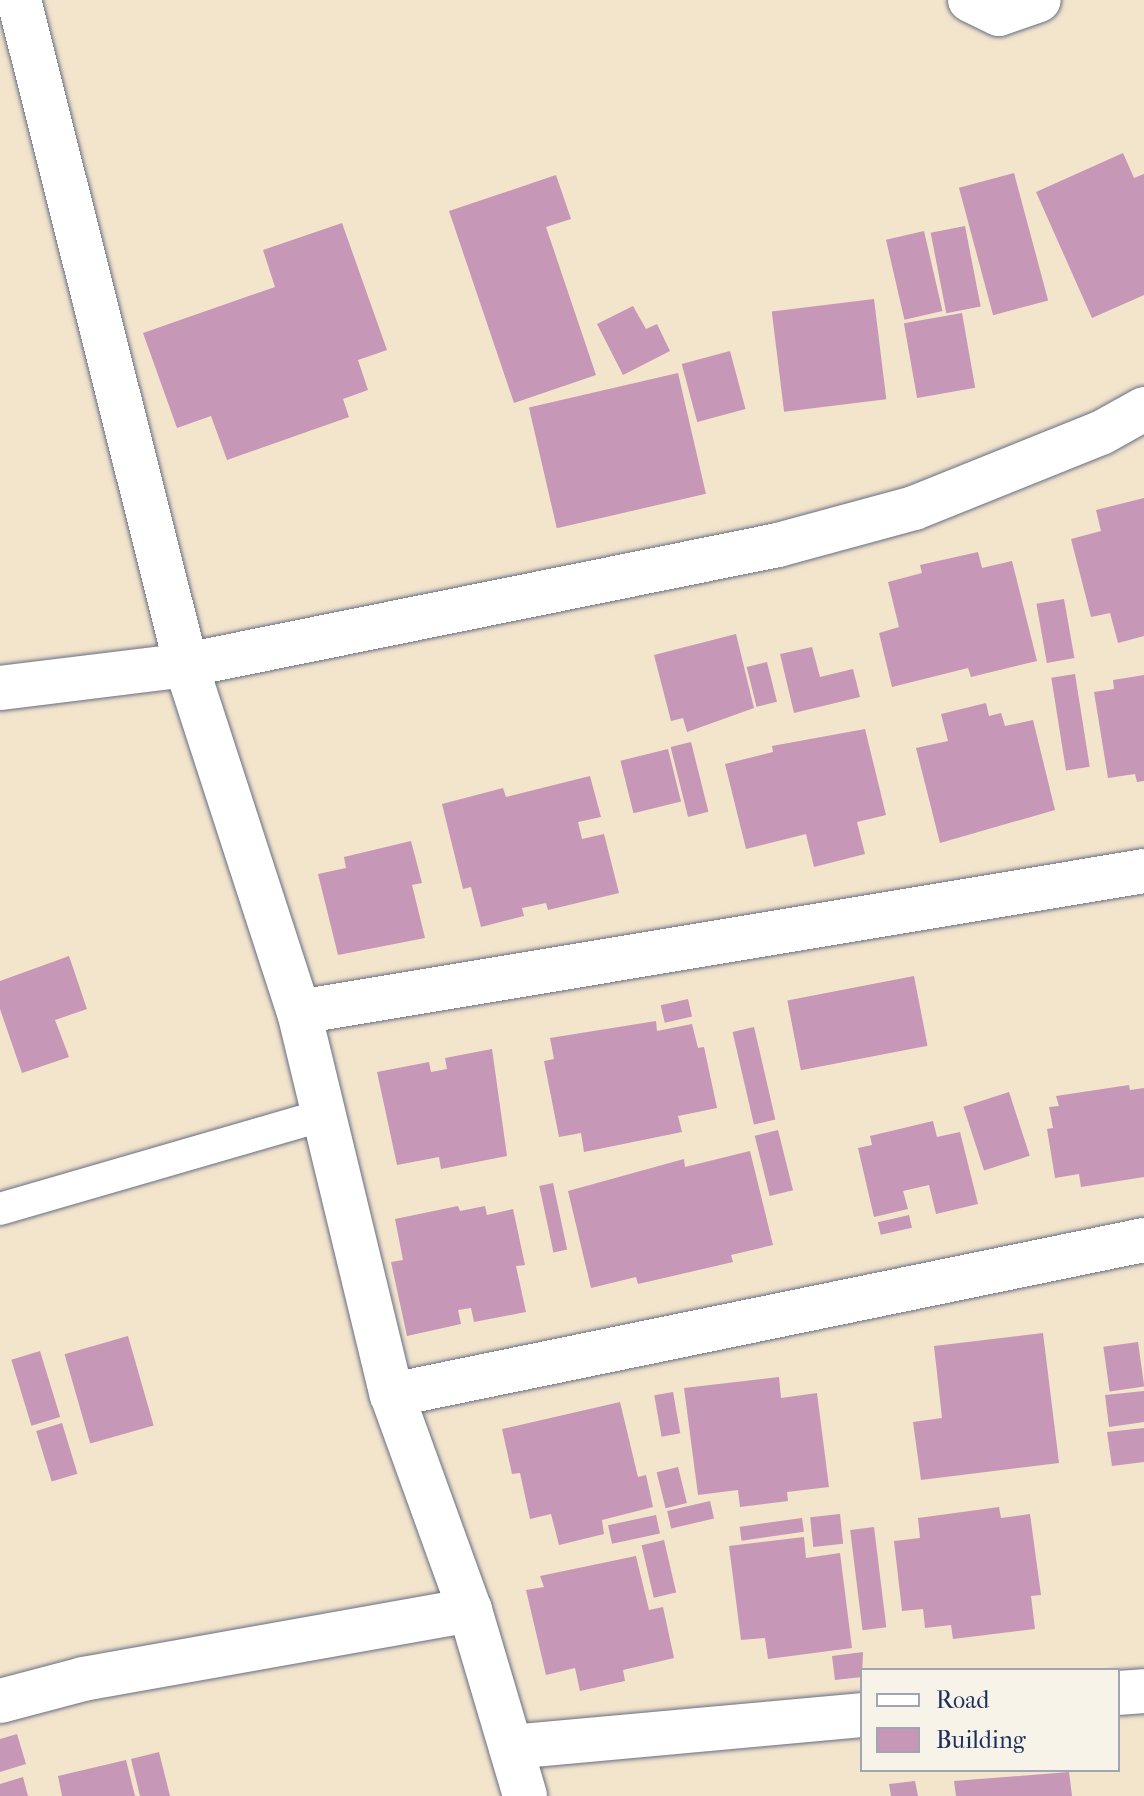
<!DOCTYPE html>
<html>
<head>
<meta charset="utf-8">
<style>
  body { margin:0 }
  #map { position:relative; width:1144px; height:1796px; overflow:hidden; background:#f3e4cc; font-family:"IM FELL French Canon",serif }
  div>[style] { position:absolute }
  .building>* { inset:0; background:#c697b7; transform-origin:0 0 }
  .roads { filter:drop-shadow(0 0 2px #676e84) drop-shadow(0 0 2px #676e84) }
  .service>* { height:32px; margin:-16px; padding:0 16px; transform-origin:16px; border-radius:16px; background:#fff }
  .minor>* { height:44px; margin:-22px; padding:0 22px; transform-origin:22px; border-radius:22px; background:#fff }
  span { translate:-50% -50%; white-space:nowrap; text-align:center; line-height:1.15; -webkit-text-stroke:6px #f7f3e8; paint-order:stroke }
  .legend { position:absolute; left:860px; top:1668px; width:260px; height:104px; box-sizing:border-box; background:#f7f3e8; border:2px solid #9fa5b1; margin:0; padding:10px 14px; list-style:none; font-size:24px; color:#1b2f5e }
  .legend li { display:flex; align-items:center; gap:16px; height:40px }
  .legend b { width:40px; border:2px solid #9fa5b1 }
</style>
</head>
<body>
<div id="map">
  <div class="building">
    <div style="clip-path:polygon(1123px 153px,1134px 178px,1144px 174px,1144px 295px,1092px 318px,1036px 192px)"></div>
    <div style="left:1014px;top:173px;width:132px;height:57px;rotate:75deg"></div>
    <div style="clip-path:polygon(556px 175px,571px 219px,546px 227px,596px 375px,514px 403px,449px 211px)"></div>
    <div style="clip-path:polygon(342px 223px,387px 350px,358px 360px,368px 390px,343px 399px,349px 417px,227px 460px,211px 416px,177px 428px,143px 333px,275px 287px,263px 250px)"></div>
    <div style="left:965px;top:226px;width:82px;height:35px;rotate:79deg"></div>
    <div style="left:924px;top:231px;width:82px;height:39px;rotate:77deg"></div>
    <div style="left:874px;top:299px;width:101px;height:103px;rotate:83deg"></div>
    <div style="clip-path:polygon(633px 306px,646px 329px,657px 324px,670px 351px,623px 375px,597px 324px)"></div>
    <div style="left:962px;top:313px;width:76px;height:59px;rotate:80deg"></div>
    <div style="left:730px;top:351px;width:60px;height:50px;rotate:75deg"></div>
    <div style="left:678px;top:373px;width:124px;height:153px;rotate:77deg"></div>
    <div style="clip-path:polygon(1144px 498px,1144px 636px,1118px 643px,1110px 613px,1091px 617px,1071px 539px,1101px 531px,1096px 510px)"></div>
    <div style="clip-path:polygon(978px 552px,982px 568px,1012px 561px,1037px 661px,971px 677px,968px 668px,892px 687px,879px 633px,899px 627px,888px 582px,922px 573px,920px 565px)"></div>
    <div style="left:1064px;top:599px;width:60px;height:28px;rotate:80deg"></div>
    <div style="clip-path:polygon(736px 634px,754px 708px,687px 732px,683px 718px,671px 721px,654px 655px)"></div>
    <div style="clip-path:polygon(812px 647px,820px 677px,853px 669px,860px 697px,794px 713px,780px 654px)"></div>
    <div style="left:767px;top:662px;width:41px;height:21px;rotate:76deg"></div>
    <div style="left:1075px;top:674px;width:94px;height:24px;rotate:81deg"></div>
    <div style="clip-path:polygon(1144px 675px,1144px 781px,1137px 782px,1135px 774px,1108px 778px,1094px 692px,1114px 689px,1113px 680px)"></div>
    <div style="clip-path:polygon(986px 703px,989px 716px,1001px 713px,1005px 726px,1033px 720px,1055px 810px,940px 843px,916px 748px,948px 741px,941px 714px)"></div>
    <div style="clip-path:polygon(865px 729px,886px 815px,857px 822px,865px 854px,814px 867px,806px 834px,746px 849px,725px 764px,773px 752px,772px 746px)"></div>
    <div style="left:691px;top:742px;width:72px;height:21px;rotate:76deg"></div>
    <div style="left:668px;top:749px;width:54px;height:49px;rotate:76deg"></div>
    <div style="clip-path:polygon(590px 776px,601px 817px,578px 822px,582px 839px,604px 834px,619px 893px,548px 910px,546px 903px,522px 908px,524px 916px,481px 927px,471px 887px,463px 889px,442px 804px,503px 788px,506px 797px)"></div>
    <div style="clip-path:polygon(411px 841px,422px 883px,412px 885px,425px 938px,338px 955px,318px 874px,346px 868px,344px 857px)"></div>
    <div style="clip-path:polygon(69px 956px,87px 1009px,55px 1020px,69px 1057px,22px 1073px,0 1009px,0 981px)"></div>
    <div style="left:914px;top:976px;width:71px;height:129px;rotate:79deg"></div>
    <div style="left:688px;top:999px;width:18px;height:28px;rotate:77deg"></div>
    <div style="clip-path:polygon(656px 1021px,657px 1031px,692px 1024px,698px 1048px,704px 1047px,717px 1108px,678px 1116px,682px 1132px,584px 1152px,581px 1133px,559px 1137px,544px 1061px,554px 1059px,550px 1038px)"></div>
    <div style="left:754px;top:1027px;width:95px;height:22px;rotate:77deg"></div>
    <div style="clip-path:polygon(492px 1049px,507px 1156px,441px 1169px,439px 1157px,397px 1165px,377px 1072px,429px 1062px,431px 1072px,447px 1069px,445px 1058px)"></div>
    <div style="clip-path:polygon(1129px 1085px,1130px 1090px,1144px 1088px,1144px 1177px,1081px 1187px,1079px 1174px,1055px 1178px,1047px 1129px,1053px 1128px,1049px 1107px,1059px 1106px,1056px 1096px)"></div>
    <div style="left:1009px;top:1092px;width:67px;height:48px;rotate:72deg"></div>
    <div style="clip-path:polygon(933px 1121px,937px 1137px,960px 1132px,978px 1204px,936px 1214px,929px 1185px,903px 1191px,908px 1209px,874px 1217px,858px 1148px,872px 1145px,870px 1136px)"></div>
    <div style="left:778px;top:1130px;width:62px;height:24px;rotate:76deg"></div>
    <div style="clip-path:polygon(750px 1151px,773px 1245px,731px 1255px,733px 1262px,638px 1284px,636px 1277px,591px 1288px,568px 1191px,684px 1159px,685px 1167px)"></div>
    <div style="left:553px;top:1183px;width:68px;height:14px;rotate:78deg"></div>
    <div style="clip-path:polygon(458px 1206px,460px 1211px,485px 1206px,487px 1215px,513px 1209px,525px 1265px,516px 1266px,526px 1312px,474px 1322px,471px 1308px,458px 1310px,461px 1324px,407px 1336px,391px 1262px,403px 1260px,395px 1219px)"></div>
    <div style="left:909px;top:1215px;width:13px;height:32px;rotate:77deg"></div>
    <div style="clip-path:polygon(1043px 1333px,1059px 1463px,921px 1480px,913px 1422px,942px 1418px,934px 1346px)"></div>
    <div style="left:128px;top:1336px;width:93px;height:66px;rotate:74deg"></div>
    <div style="left:1138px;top:1342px;width:45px;height:35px;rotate:82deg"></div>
    <div style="left:40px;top:1351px;width:69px;height:30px;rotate:73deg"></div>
    <div style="clip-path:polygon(779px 1377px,781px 1398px,817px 1393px,829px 1487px,787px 1492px,788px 1501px,740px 1507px,738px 1490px,698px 1495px,684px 1388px)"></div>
    <div style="clip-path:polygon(1144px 1391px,1144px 1422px,1109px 1427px,1105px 1395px)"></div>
    <div style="left:673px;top:1392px;width:42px;height:19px;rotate:80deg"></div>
    <div style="clip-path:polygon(620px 1402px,638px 1477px,646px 1475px,653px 1507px,602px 1520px,604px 1534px,559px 1545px,551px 1514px,530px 1519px,520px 1473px,512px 1474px,502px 1429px)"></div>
    <div style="left:62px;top:1423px;width:53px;height:27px;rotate:73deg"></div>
    <div style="clip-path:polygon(1144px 1428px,1144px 1462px,1112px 1466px,1107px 1432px)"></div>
    <div style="left:678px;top:1467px;width:37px;height:22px;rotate:76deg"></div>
    <div style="left:710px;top:1501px;width:18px;height:44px;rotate:77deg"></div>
    <div style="clip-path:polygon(999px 1507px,1001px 1518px,1030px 1514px,1041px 1595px,1031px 1596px,1035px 1629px,953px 1639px,951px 1625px,925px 1628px,923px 1609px,902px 1611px,894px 1541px,920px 1538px,918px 1518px)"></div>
    <div style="left:840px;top:1514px;width:30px;height:30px;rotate:84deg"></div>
    <div style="left:656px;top:1515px;width:19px;height:49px;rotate:78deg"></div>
    <div style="left:802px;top:1518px;width:14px;height:63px;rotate:82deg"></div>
    <div style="left:874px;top:1527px;width:101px;height:24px;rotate:83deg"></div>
    <div style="clip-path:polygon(804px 1537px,806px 1558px,840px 1553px,852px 1648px,768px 1659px,765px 1638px,741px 1640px,729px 1546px)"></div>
    <div style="left:664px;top:1540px;width:54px;height:23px;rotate:77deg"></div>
    <div style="clip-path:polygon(636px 1556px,649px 1610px,663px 1607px,674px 1658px,623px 1670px,625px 1681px,580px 1691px,575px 1668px,546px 1675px,526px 1590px,544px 1587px,540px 1576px)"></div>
    <div style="clip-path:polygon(863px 1652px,862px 1677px,835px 1680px,832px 1656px)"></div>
    <div style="clip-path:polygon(17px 1734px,26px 1764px,0 1772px,0 1739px)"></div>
    <div style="clip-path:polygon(159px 1752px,170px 1796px,140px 1796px,131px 1759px)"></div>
    <div style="clip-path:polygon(126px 1760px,135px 1796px,62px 1796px,58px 1776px)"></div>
    <div style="clip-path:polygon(1069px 1772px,1072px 1796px,956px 1796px,954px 1781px)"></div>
    <div style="clip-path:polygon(23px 1777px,28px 1796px,0 1796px,0 1784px)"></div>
    <div style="clip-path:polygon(915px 1781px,918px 1796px,891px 1796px,889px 1784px)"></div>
  </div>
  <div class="roads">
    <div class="service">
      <div style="left:0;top:1209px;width:337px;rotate:-16.2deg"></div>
    </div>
    <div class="minor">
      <div style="left:19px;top:0;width:686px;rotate:75.9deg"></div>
      <div style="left:186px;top:665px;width:365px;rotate:72deg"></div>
      <div style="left:299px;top:1012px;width:394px;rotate:76.4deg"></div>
      <div style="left:392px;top:1395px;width:229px;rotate:70.1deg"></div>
      <div style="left:470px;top:1610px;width:194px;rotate:73.5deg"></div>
      <div style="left:970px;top:0;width:32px;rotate:26deg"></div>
      <div style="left:999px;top:14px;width:42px;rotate:-19.3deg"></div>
      <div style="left:0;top:688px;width:187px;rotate:-7deg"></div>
      <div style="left:186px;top:665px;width:604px;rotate:-11.46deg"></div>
      <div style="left:778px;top:545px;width:141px;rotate:-15.2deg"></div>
      <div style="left:914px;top:508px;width:201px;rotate:-21.9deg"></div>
      <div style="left:1101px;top:433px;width:49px;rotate:-29.2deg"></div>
      <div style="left:299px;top:1012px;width:857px;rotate:-9.47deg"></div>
      <div style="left:392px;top:1395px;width:768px;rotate:-11.65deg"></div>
      <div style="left:1118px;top:1693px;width:26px;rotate:-4deg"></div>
      <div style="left:0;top:1701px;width:86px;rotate:-14.8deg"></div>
      <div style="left:83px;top:1679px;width:393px;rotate:-10.1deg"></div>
      <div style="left:511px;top:1747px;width:352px;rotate:-5.2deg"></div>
    </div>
  </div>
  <ul class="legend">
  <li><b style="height:10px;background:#fff"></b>Road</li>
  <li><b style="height:22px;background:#c697b7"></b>Building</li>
  </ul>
</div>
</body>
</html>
